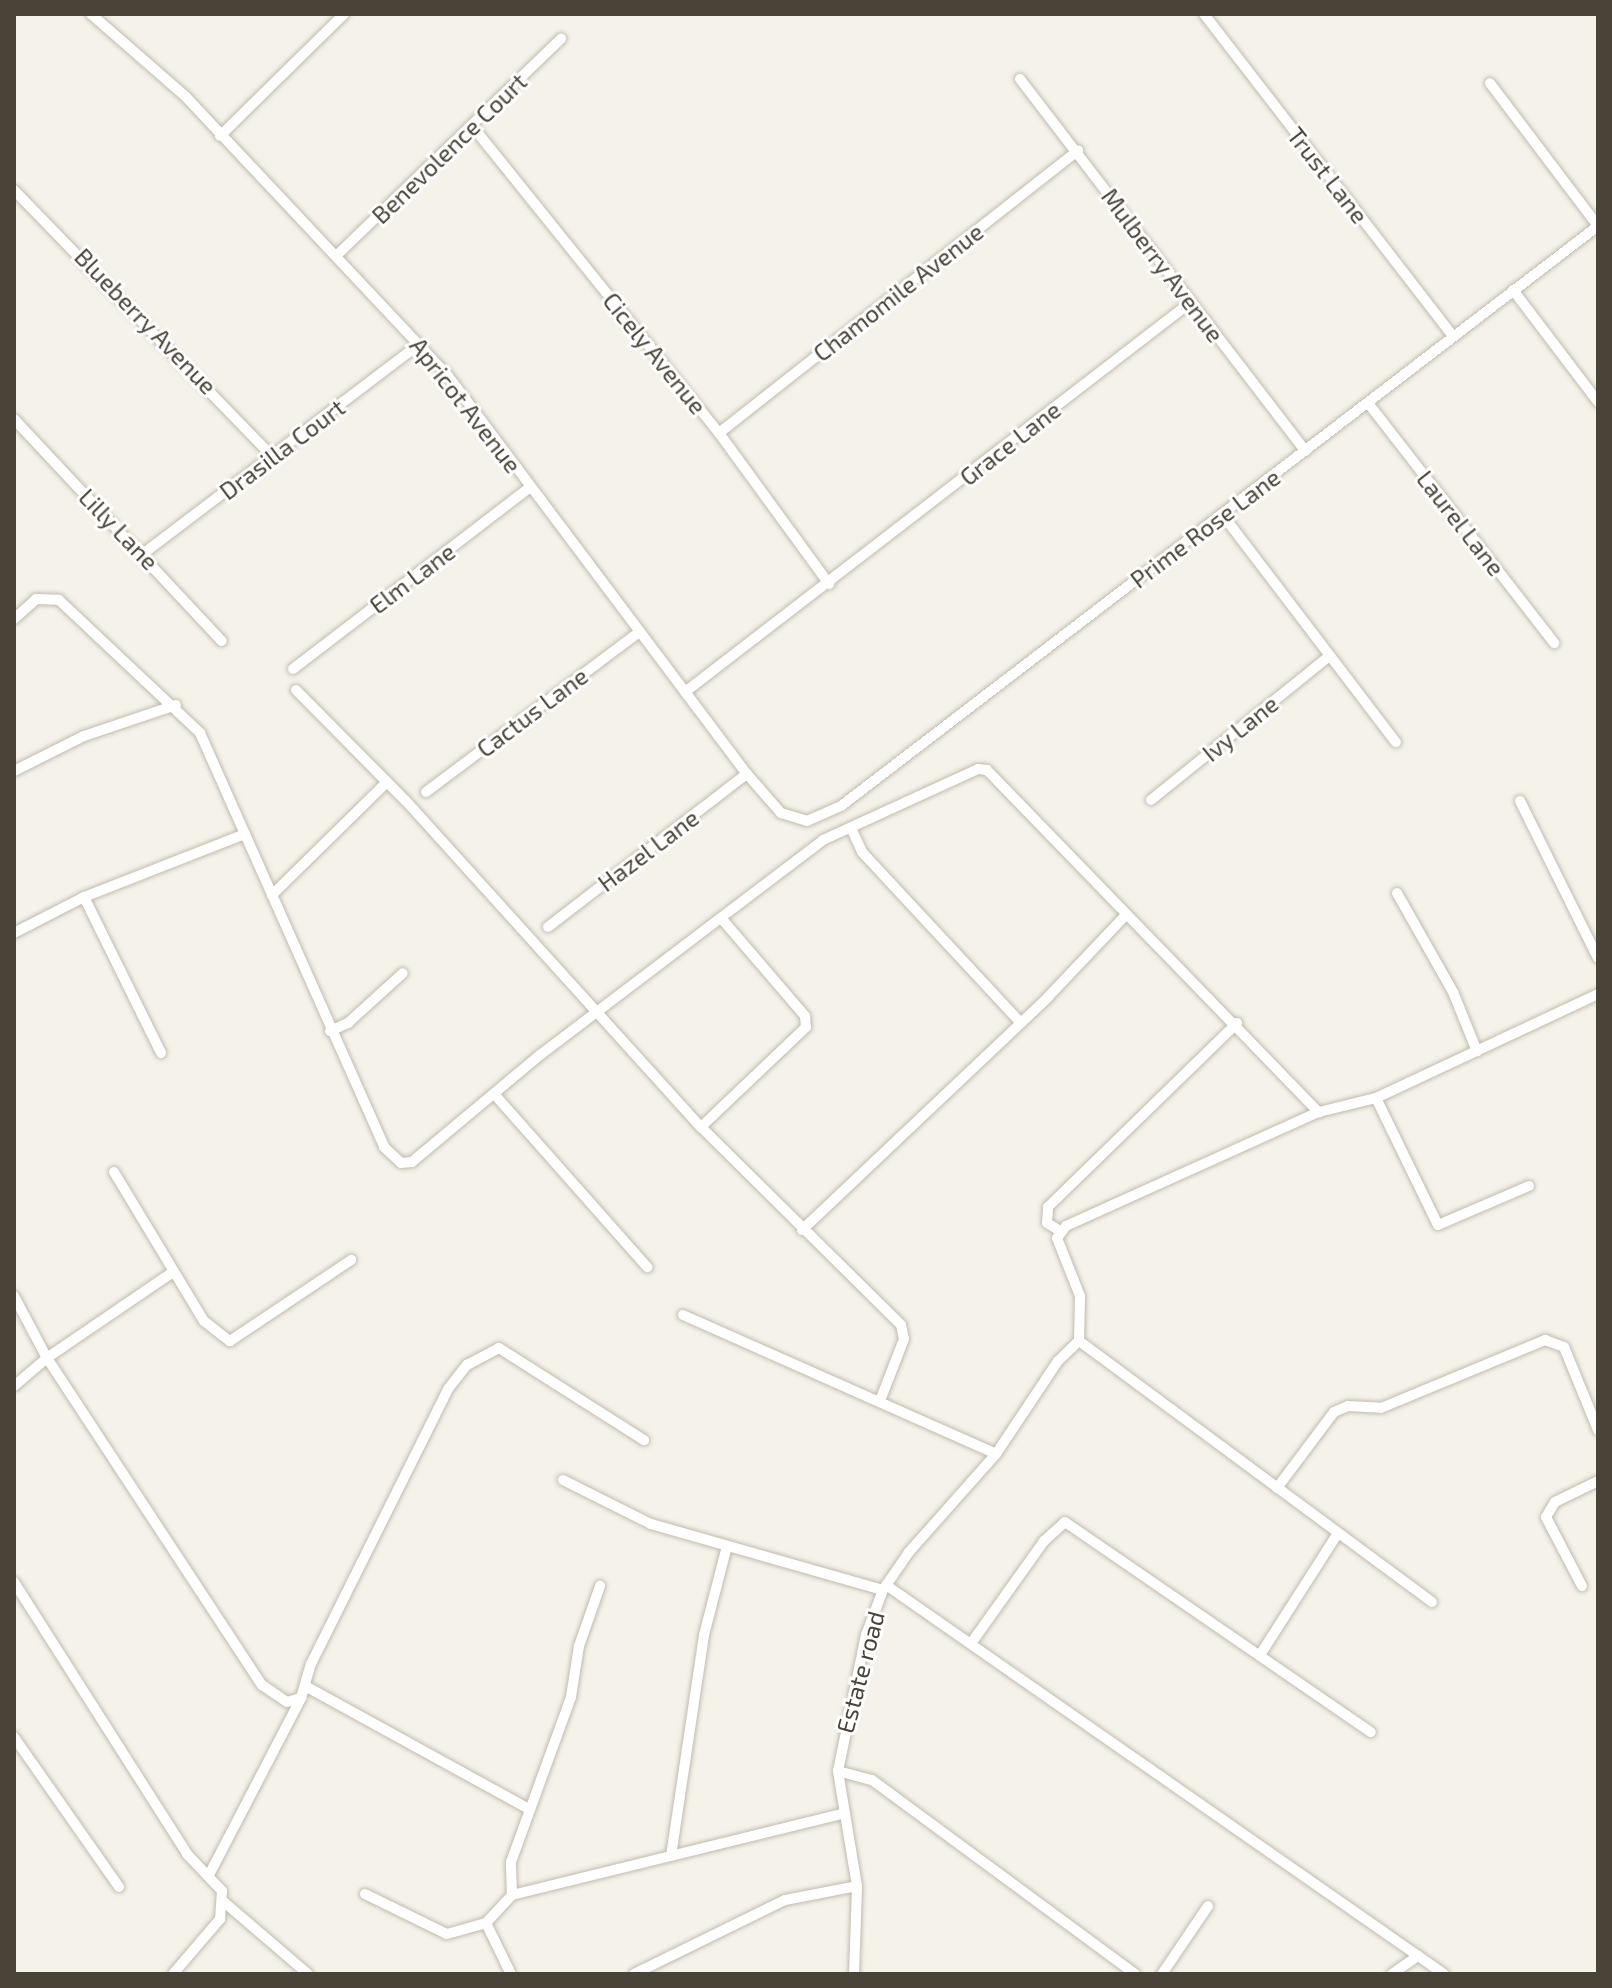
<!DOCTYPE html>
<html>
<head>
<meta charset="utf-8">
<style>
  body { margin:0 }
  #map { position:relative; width:1612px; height:1988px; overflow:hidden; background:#f5f2ea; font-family:"Exo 2",sans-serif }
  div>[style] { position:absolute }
  .roads { filter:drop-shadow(0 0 2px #c1bbac) drop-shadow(0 0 2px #c1bbac) }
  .street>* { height:10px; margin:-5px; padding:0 5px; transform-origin:5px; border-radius:5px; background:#fff }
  span { translate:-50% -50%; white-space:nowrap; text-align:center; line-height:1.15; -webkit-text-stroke:6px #fff; paint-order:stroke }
  .street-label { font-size:24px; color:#4a4438 }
  .frame { position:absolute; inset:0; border:16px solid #4a4438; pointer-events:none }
</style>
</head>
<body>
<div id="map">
  <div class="roads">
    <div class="street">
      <div style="left:91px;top:14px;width:126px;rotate:41.1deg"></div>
      <div style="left:186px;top:97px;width:383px;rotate:46.8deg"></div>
      <div style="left:448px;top:376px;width:498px;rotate:53.1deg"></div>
      <div style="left:747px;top:774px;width:52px;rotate:48.9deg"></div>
      <div style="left:781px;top:813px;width:27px;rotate:17deg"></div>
      <div style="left:807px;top:821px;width:37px;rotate:-24deg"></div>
      <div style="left:841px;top:806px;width:954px;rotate:-37.46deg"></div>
      <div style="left:1598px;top:226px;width:179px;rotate:-127.1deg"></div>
      <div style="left:1204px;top:14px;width:407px;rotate:52.3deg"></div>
      <div style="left:1020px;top:79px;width:469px;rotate:52.5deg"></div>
      <div style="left:473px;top:127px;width:393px;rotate:51.2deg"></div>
      <div style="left:719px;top:433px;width:187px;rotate:53.9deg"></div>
      <div style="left:220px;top:136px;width:174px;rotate:-44.5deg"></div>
      <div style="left:14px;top:190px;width:372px;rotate:45.9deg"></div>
      <div style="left:336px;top:256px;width:313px;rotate:-44deg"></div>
      <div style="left:1513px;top:290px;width:141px;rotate:52.8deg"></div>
      <div style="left:1368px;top:403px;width:304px;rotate:52.2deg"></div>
      <div style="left:14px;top:419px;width:304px;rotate:46.9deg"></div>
      <div style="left:719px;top:433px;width:457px;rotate:-38.2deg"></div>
      <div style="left:1222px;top:514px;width:287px;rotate:52.7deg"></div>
      <div style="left:144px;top:553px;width:345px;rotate:-37.2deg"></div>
      <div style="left:14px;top:619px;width:30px;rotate:-42deg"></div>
      <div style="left:36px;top:599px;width:23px;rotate:2deg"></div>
      <div style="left:59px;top:600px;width:194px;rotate:43.3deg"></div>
      <div style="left:200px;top:733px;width:453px;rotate:66deg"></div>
      <div style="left:384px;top:1147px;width:23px;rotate:43deg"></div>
      <div style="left:401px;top:1163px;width:11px;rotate:-5deg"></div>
      <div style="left:412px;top:1162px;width:167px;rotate:-39.9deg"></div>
      <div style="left:540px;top:1055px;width:355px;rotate:-37.2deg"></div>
      <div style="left:823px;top:840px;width:170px;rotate:-24.6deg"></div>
      <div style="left:978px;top:769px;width:9px;rotate:6deg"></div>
      <div style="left:987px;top:770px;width:477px;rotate:45.9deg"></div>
      <div style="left:293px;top:669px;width:299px;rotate:-37.5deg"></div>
      <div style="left:296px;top:690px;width:156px;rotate:45.3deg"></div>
      <div style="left:406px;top:801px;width:440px;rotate:47.9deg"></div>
      <div style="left:701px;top:1127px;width:281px;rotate:44.7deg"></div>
      <div style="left:901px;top:1325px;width:14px;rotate:78deg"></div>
      <div style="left:904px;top:1339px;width:66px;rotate:111.2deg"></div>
      <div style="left:685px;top:692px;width:639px;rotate:-37.62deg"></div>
      <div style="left:14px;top:771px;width:78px;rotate:-26.6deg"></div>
      <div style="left:84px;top:736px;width:97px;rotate:-18.6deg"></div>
      <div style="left:426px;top:792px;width:265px;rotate:-36.9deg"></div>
      <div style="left:1151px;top:800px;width:228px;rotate:-38.9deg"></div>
      <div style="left:1520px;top:801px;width:175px;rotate:63.6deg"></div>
      <div style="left:851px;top:828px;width:26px;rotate:65deg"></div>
      <div style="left:862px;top:852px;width:232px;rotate:47.1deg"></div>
      <div style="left:1397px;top:893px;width:114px;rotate:60.5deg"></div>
      <div style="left:1453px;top:992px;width:64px;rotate:67.9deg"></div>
      <div style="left:272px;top:895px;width:161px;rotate:-44.5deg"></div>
      <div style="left:84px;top:897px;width:174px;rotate:63.7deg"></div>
      <div style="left:548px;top:927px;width:251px;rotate:-37.6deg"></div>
      <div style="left:14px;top:933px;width:79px;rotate:-27.2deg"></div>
      <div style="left:84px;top:897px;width:173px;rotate:-21.4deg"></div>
      <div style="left:330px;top:1031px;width:20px;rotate:-24deg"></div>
      <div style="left:348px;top:1023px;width:74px;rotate:-42.3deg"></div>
      <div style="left:495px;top:1095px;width:230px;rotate:48.5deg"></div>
      <div style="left:1376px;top:1098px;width:141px;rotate:64deg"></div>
      <div style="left:1438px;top:1225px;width:99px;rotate:-23.2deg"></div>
      <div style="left:701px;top:1127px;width:145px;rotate:-43.6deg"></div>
      <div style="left:806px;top:1027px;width:11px;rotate:-95deg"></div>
      <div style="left:805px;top:1016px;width:128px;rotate:-130.6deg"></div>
      <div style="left:114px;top:1172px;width:174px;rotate:58.9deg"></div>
      <div style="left:204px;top:1321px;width:33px;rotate:38deg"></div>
      <div style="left:230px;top:1341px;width:146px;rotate:-33.8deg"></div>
      <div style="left:802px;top:1230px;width:339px;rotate:-43.4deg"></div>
      <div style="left:1048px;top:997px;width:112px;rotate:-46.5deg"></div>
      <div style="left:1060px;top:1231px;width:15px;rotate:-148deg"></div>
      <div style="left:1047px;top:1223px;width:16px;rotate:-86deg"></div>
      <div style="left:1048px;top:1207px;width:264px;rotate:-44.2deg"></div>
      <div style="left:173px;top:1272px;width:153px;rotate:145.7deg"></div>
      <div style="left:47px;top:1358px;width:391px;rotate:56.7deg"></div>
      <div style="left:262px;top:1685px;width:30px;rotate:34deg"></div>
      <div style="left:287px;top:1702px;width:15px;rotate:-16deg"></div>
      <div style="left:301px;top:1698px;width:35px;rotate:-74deg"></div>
      <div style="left:311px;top:1664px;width:307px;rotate:-63.5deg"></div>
      <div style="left:448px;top:1389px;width:31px;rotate:-52deg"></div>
      <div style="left:467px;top:1365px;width:36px;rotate:-28deg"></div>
      <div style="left:499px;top:1348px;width:172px;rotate:32.4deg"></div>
      <div style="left:14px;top:1296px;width:70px;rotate:62deg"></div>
      <div style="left:47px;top:1358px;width:43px;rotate:139.7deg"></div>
      <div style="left:683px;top:1315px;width:342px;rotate:23.9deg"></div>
      <div style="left:563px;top:1480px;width:98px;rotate:26.6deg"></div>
      <div style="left:651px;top:1524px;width:241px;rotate:15.9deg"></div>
      <div style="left:1277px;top:1488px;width:95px;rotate:-53.1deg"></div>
      <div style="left:1334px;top:1412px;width:15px;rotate:-23deg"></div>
      <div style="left:1348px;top:1406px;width:33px;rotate:3deg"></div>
      <div style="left:1381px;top:1408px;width:178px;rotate:-22.5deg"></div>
      <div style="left:1545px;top:1340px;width:20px;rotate:20deg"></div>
      <div style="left:1564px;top:1347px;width:90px;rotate:67.7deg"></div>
      <div style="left:14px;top:1582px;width:322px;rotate:57.5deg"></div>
      <div style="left:187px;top:1854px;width:51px;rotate:46.6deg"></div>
      <div style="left:222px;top:1891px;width:28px;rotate:94deg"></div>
      <div style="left:220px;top:1919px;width:72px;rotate:130.5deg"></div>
      <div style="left:886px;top:1585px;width:680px;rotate:34.88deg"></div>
      <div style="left:1582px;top:1586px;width:78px;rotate:-117.6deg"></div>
      <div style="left:1546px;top:1517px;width:17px;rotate:-59deg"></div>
      <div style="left:1555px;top:1502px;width:48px;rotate:-26deg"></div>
      <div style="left:1432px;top:1602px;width:439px;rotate:-143.5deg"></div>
      <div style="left:1079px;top:1341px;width:45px;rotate:-88.7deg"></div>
      <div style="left:1080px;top:1296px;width:62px;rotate:-111.6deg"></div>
      <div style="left:1057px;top:1238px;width:15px;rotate:-53deg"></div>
      <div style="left:1066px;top:1226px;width:277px;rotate:-24.3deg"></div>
      <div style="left:1319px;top:1112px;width:59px;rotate:-13.8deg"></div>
      <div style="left:1376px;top:1098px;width:245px;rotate:-25.1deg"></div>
      <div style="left:972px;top:1642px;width:124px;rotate:-54.5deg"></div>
      <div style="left:1044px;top:1541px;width:28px;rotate:-42deg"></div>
      <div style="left:1065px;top:1522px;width:371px;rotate:34.5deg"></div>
      <div style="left:1260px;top:1655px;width:145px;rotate:-57.4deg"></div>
      <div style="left:307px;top:1687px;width:253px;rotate:28.8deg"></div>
      <div style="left:14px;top:1737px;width:183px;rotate:55deg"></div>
      <div style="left:838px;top:1771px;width:35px;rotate:15deg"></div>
      <div style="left:872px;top:1780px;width:327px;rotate:36.4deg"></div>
      <div style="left:671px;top:1856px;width:223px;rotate:-81.5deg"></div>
      <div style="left:704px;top:1635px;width:92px;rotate:-75.5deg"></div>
      <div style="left:209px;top:1875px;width:199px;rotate:-62.5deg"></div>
      <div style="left:365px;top:1894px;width:91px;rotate:26deg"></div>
      <div style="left:447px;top:1934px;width:41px;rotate:-15.8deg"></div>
      <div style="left:486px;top:1923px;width:38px;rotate:-47deg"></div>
      <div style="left:512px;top:1895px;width:343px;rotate:-13.8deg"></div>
      <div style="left:512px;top:1895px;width:33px;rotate:-92deg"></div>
      <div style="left:511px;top:1862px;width:176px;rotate:-70deg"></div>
      <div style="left:571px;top:1697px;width:52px;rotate:-81.1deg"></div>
      <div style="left:579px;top:1646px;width:64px;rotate:-70.7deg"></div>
      <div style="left:224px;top:1902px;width:111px;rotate:40.6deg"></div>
      <div style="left:486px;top:1923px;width:57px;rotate:63.9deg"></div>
      <div style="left:634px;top:1974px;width:168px;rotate:-26.1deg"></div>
      <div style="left:785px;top:1900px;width:73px;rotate:-11deg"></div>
      <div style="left:854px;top:1974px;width:88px;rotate:-88deg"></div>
      <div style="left:857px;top:1886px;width:117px;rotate:-99.4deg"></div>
      <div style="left:838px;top:1771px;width:139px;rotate:-78.4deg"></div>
      <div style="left:866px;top:1635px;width:48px;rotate:-69.3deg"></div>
      <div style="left:883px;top:1590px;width:46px;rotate:-55.6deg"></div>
      <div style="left:909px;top:1552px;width:131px;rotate:-48.4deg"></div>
      <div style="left:996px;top:1454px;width:112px;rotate:-56.3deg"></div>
      <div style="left:1058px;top:1361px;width:29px;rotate:-44deg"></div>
      <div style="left:1162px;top:1974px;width:82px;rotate:-55.9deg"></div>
      <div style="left:1392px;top:1974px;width:32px;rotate:-35deg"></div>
    </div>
  </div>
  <div class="street-label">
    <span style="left:449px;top:148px;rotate:-44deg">Benevolence Court</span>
    <span style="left:1328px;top:175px;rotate:52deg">Trust Lane</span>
    <span style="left:1163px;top:265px;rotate:53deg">Mulberry Avenue</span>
    <span style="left:898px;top:292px;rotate:-38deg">Chamomile Avenue</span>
    <span style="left:146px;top:321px;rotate:46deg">Blueberry Avenue</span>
    <span style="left:655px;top:353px;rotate:51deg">Cicely Avenue</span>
    <span style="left:466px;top:405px;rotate:52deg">Apricot Avenue</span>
    <span style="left:1010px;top:443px;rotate:-38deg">Grace Lane</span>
    <span style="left:282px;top:449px;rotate:-37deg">Drasilla Court</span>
    <span style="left:1461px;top:523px;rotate:52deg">Laurel Lane</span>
    <span style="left:1205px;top:528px;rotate:-37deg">Prime Rose Lane</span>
    <span style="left:119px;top:529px;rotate:46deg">Lilly Lane</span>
    <span style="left:412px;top:578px;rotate:-37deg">Elm Lane</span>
    <span style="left:532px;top:712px;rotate:-37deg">Cactus Lane</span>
    <span style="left:1240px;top:728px;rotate:-39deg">Ivy Lane</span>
    <span style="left:648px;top:850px;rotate:-37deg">Hazel Lane</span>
    <span style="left:860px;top:1672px;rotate:-75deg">Estate road</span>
  </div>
  <div class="frame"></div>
</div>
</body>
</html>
